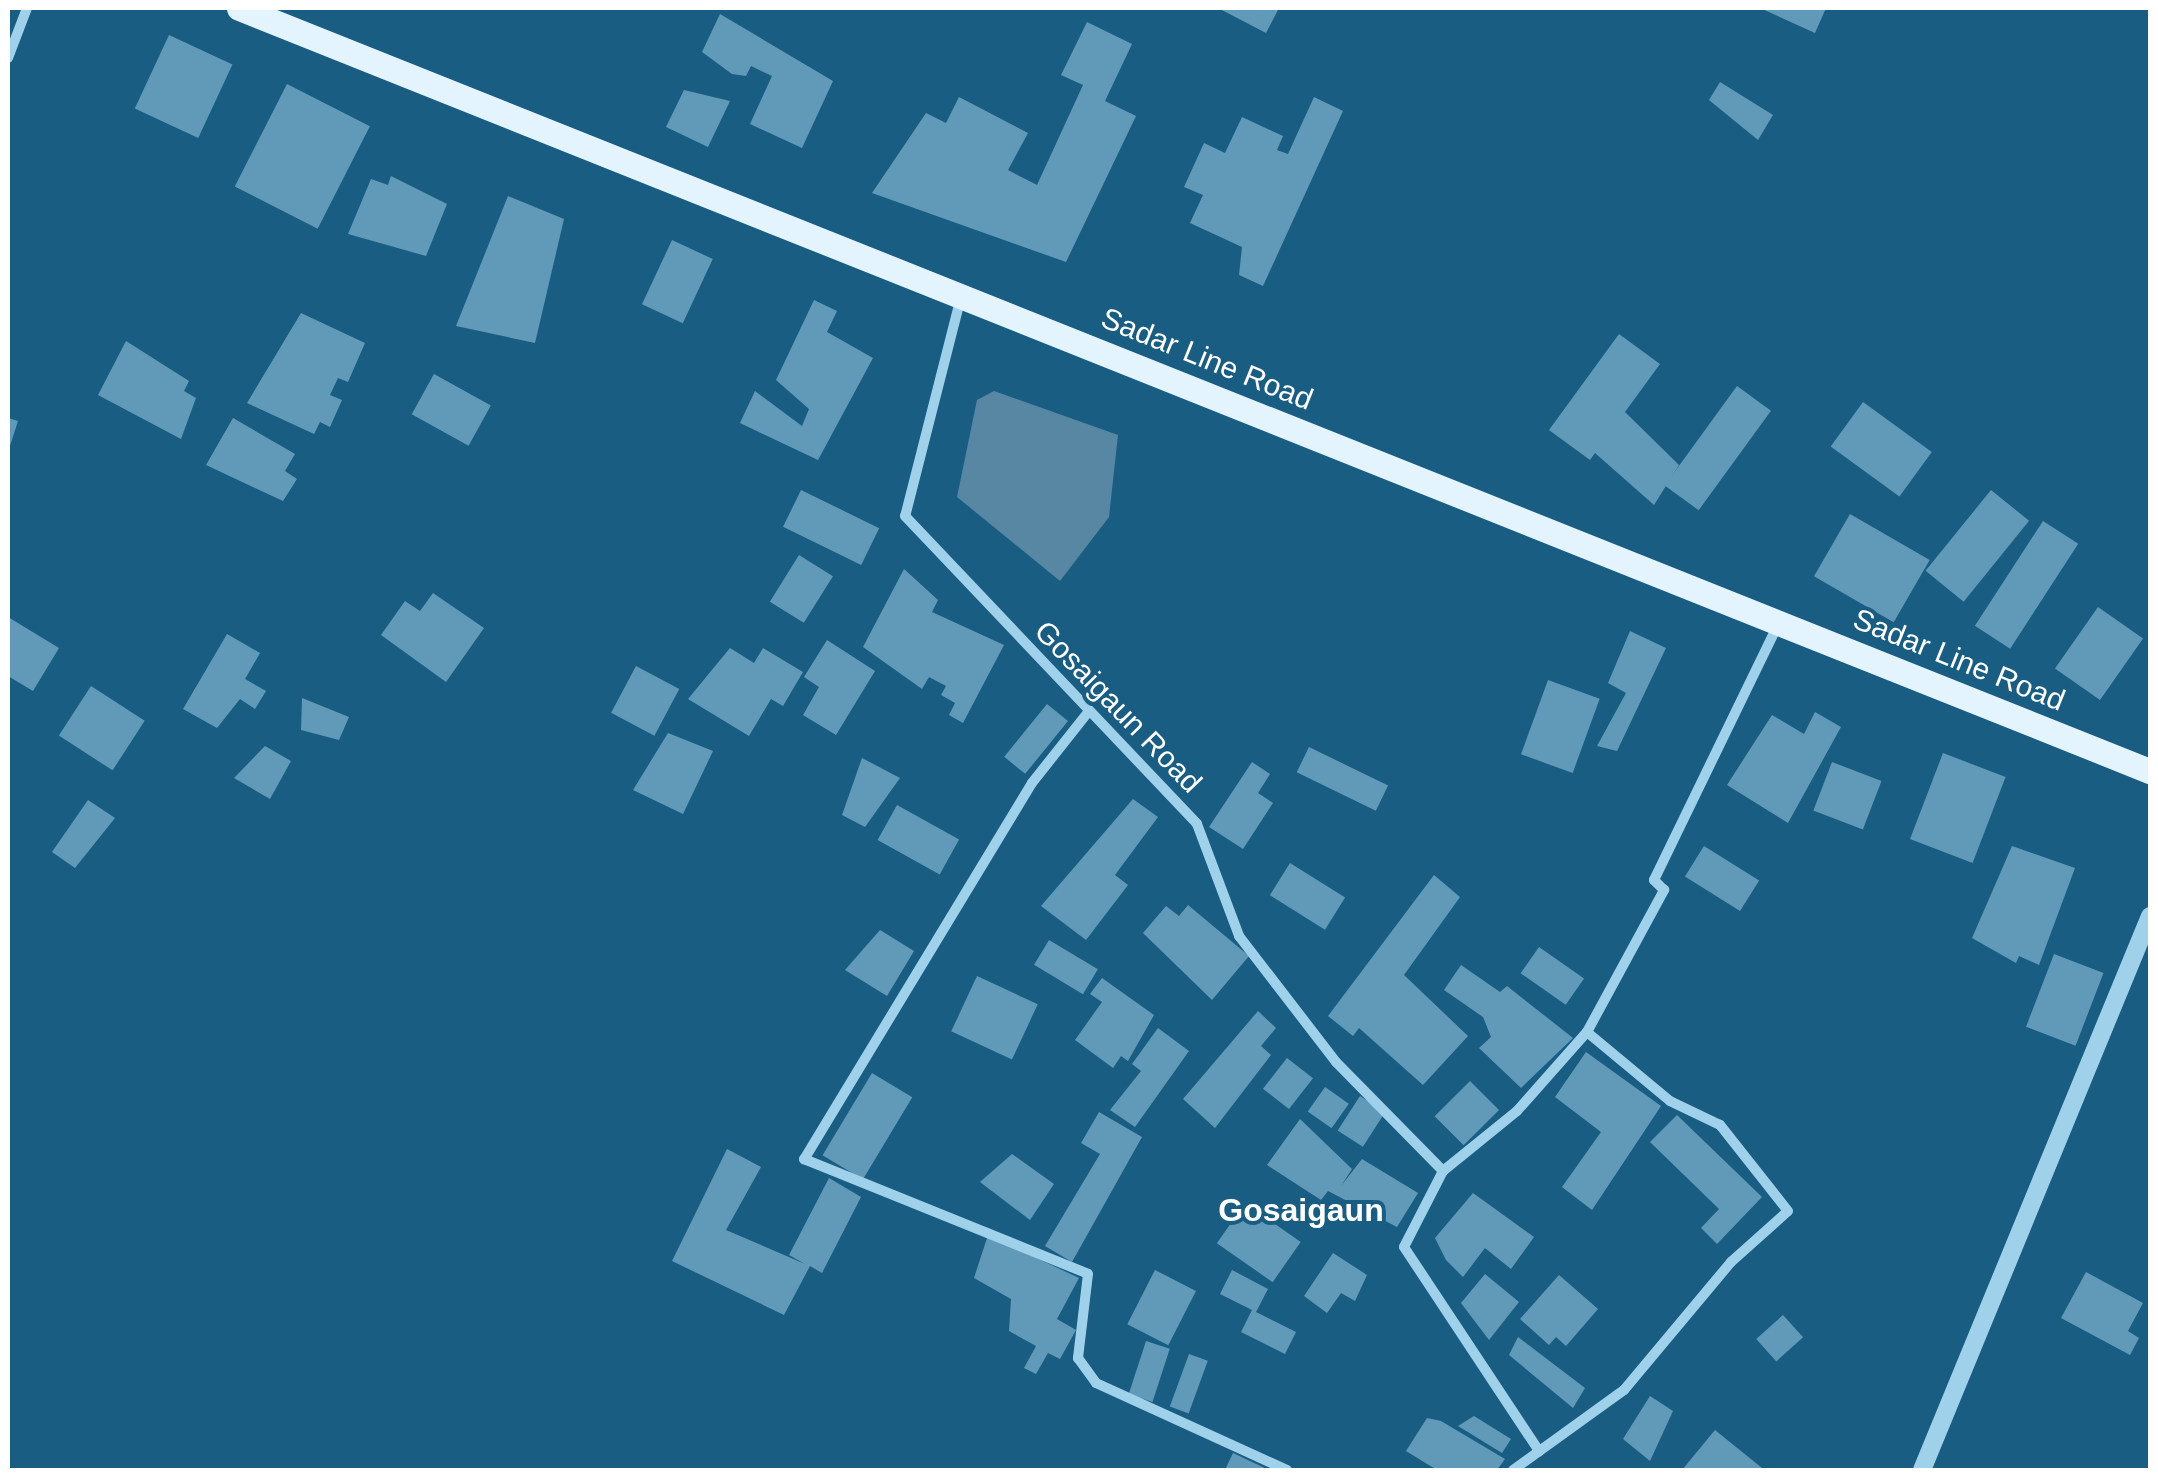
<!DOCTYPE html>
<html>
<head>
<meta charset="utf-8">
<style>
  body { margin:0 }
  #map { position:relative; width:2158px; height:1478px; overflow:hidden; background:#1a5d83; font-family:Arial,sans-serif }
  div>[style] { position:absolute }
  .water>* { inset:0; background:#5787a3 }
  .building>* { inset:0; background:#619ab9; transform-origin:0 0 }
  .minor>* { height:10px; margin:-5px; padding:0 5px; transform-origin:5px; border-radius:5px; background:#9fd1eb }
  .tertiary>* { height:18px; margin:-9px; padding:0 9px; transform-origin:9px; border-radius:9px; background:#9fd1eb }
  .primary>* { height:25px; margin:-12.5px; padding:0 12.5px; transform-origin:12.5px; border-radius:12.5px; background:#e3f4ff }
  span { translate:-50% -50%; white-space:nowrap; text-align:center; line-height:1.15; -webkit-text-stroke:8px #1a5d83; paint-order:stroke }
  .street-label { font-size:30px; color:#fff }
  .neighbourhood-label { font-size:32px; color:#fff; font-weight:700 }
  .frame { position:absolute; inset:0; border:10px solid #fff; pointer-events:none }
</style>
</head>
<body>
<div id="map">
  <div class="water">
    <div style="clip-path:polygon(994px 391px,1118px 435px,1109px 517px,1060px 581px,957px 497px,977px 400px)"></div>
  </div>
  <div class="building">
    <div style="clip-path:polygon(1218px 8px,1279px 8px,1266px 33px)"></div>
    <div style="clip-path:polygon(1760px 8px,1826px 8px,1815px 33px)"></div>
    <div style="clip-path:polygon(720px 14px,833px 81px,802px 148px,750px 124px,772px 76px,751px 66px,746px 76px,732px 74px,702px 52px)"></div>
    <div style="clip-path:polygon(1087px 22px,1132px 44px,1105px 101px,1136px 116px,1066px 262px,872px 193px,926px 113px,946px 123px,959px 97px,1028px 133px,1008px 170px,1037px 185px,1083px 85px,1061px 75px)"></div>
    <div style="left:169px;top:35px;width:70px;height:81px;rotate:25deg"></div>
    <div style="clip-path:polygon(1720px 82px,1773px 115px,1758px 140px,1709px 100px)"></div>
    <div style="left:287px;top:84px;width:93px;height:115px;rotate:27deg"></div>
    <div style="clip-path:polygon(684px 90px,730px 101px,708px 147px,666px 127px)"></div>
    <div style="clip-path:polygon(1314px 97px,1343px 111px,1263px 286px,1239px 275px,1242px 247px,1190px 223px,1203px 195px,1184px 187px,1204px 143px,1225px 153px,1242px 117px,1283px 136px,1277px 150px,1288px 154px)"></div>
    <div style="clip-path:polygon(391px 176px,447px 204px,426px 256px,348px 234px,371px 179px,388px 185px)"></div>
    <div style="clip-path:polygon(508px 196px,564px 219px,535px 343px,456px 326px)"></div>
    <div style="left:672px;top:240px;width:45px;height:71px;rotate:25deg"></div>
    <div style="clip-path:polygon(814px 300px,837px 311px,827px 332px,873px 358px,818px 460px,740px 423px,755px 391px,802px 426px,809px 409px,776px 380px)"></div>
    <div style="clip-path:polygon(301px 313px,365px 343px,348px 382px,338px 378px,330px 395px,342px 400px,330px 427px,320px 422px,314px 434px,247px 403px)"></div>
    <div style="clip-path:polygon(1619px 334px,1660px 364px,1625px 412px,1679px 465px,1654px 505px,1595px 453px,1590px 460px,1549px 430px)"></div>
    <div style="clip-path:polygon(126px 341px,189px 381px,184px 391px,196px 398px,181px 439px,98px 395px)"></div>
    <div style="left:434px;top:374px;width:65px;height:46px;rotate:29deg"></div>
    <div style="left:1737px;top:386px;width:42px;height:123px;rotate:36deg"></div>
    <div style="left:1863px;top:402px;width:85px;height:55px;rotate:36deg"></div>
    <div style="clip-path:polygon(8px 418px,18px 421px,8px 452px)"></div>
    <div style="clip-path:polygon(233px 418px,295px 454px,285px 471px,297px 479px,283px 501px,206px 465px)"></div>
    <div style="left:801px;top:490px;width:87px;height:41px;rotate:26deg"></div>
    <div style="left:1991px;top:490px;width:49px;height:104px;rotate:39deg"></div>
    <div style="left:1850px;top:514px;width:92px;height:72px;rotate:30deg"></div>
    <div style="left:2043px;top:521px;width:42px;height:125px;rotate:33deg"></div>
    <div style="left:799px;top:555px;width:40px;height:55px;rotate:32deg"></div>
    <div style="clip-path:polygon(904px 569px,938px 600px,932px 612px,1004px 645px,963px 723px,949px 715px,955px 703px,941px 695px,946px 686px,929px 677px,922px 689px,863px 647px)"></div>
    <div style="clip-path:polygon(433px 593px,484px 628px,446px 682px,381px 635px,405px 601px,420px 611px)"></div>
    <div style="left:2098px;top:607px;width:55px;height:75px;rotate:35deg"></div>
    <div style="clip-path:polygon(8px 617px,59px 648px,33px 691px,8px 676px)"></div>
    <div style="clip-path:polygon(1630px 631px,1666px 648px,1617px 751px,1597px 746px,1626px 693px,1608px 683px)"></div>
    <div style="clip-path:polygon(227px 634px,260px 653px,245px 679px,266px 691px,255px 709px,240px 699px,217px 728px,183px 709px)"></div>
    <div style="clip-path:polygon(827px 640px,875px 671px,836px 735px,803px 715px,819px 687px,804px 677px)"></div>
    <div style="clip-path:polygon(730px 648px,754px 663px,763px 648px,803px 672px,783px 706px,771px 699px,749px 736px,688px 699px)"></div>
    <div style="left:636px;top:666px;width:49px;height:53px;rotate:28deg"></div>
    <div style="left:1548px;top:680px;width:55px;height:79px;rotate:20deg"></div>
    <div style="left:91px;top:686px;width:64px;height:59px;rotate:33deg"></div>
    <div style="clip-path:polygon(302px 698px,349px 717px,339px 740px,301px 730px)"></div>
    <div style="left:1047px;top:704px;width:27px;height:68px;rotate:39deg"></div>
    <div style="clip-path:polygon(1815px 712px,1841px 727px,1788px 823px,1727px 785px,1772px 715px,1804px 734px)"></div>
    <div style="clip-path:polygon(668px 733px,713px 751px,683px 814px,633px 790px)"></div>
    <div style="clip-path:polygon(265px 746px,291px 761px,270px 799px,234px 778px)"></div>
    <div style="left:1309px;top:747px;width:88px;height:28px;rotate:26deg"></div>
    <div style="left:1943px;top:753px;width:67px;height:92px;rotate:21deg"></div>
    <div style="clip-path:polygon(862px 758px,900px 778px,865px 827px,842px 815px)"></div>
    <div style="clip-path:polygon(1252px 762px,1270px 774px,1258px 793px,1273px 803px,1243px 849px,1209px 827px)"></div>
    <div style="left:1832px;top:762px;width:53px;height:52px;rotate:21deg"></div>
    <div style="clip-path:polygon(1133px 799px,1158px 817px,1115px 875px,1128px 885px,1086px 940px,1041px 906px)"></div>
    <div style="clip-path:polygon(88px 800px,115px 818px,75px 868px,52px 852px)"></div>
    <div style="left:897px;top:805px;width:71px;height:40px;rotate:29deg"></div>
    <div style="left:1704px;top:846px;width:65px;height:36px;rotate:32deg"></div>
    <div style="clip-path:polygon(2012px 846px,2075px 868px,2039px 965px,2019px 956px,2016px 963px,1972px 938px)"></div>
    <div style="left:1290px;top:863px;width:65px;height:38px;rotate:32deg"></div>
    <div style="clip-path:polygon(1434px 875px,1460px 897px,1404px 975px,1468px 1036px,1423px 1085px,1359px 1028px,1353px 1036px,1328px 1016px)"></div>
    <div style="clip-path:polygon(1188px 905px,1249px 956px,1212px 1000px,1143px 933px,1166px 906px,1179px 916px)"></div>
    <div style="clip-path:polygon(880px 930px,914px 951px,887px 996px,845px 970px)"></div>
    <div style="left:1049px;top:940px;width:57px;height:29px;rotate:31deg"></div>
    <div style="left:1539px;top:947px;width:55px;height:32px;rotate:35deg"></div>
    <div style="left:2054px;top:954px;width:53px;height:78px;rotate:21deg"></div>
    <div style="clip-path:polygon(1461px 965px,1500px 992px,1507px 986px,1573px 1038px,1521px 1088px,1479px 1048px,1491px 1037px,1483px 1017px,1444px 990px)"></div>
    <div style="left:977px;top:976px;width:67px;height:61px;rotate:25deg"></div>
    <div style="clip-path:polygon(1102px 978px,1154px 1015px,1128px 1061px,1121px 1056px,1113px 1068px,1075px 1040px,1102px 1002px,1090px 994px)"></div>
    <div style="clip-path:polygon(1258px 1011px,1276px 1028px,1261px 1046px,1271px 1055px,1215px 1128px,1183px 1099px)"></div>
    <div style="clip-path:polygon(1158px 1028px,1189px 1051px,1135px 1127px,1110px 1110px,1141px 1071px,1132px 1064px)"></div>
    <div style="clip-path:polygon(1586px 1052px,1661px 1106px,1592px 1210px,1562px 1187px,1601px 1132px,1555px 1097px)"></div>
    <div style="left:1287px;top:1058px;width:33px;height:39px;rotate:38deg"></div>
    <div style="left:872px;top:1073px;width:47px;height:96px;rotate:31deg"></div>
    <div style="left:1470px;top:1081px;width:41px;height:50px;rotate:45deg"></div>
    <div style="left:1325px;top:1087px;width:29px;height:30px;rotate:35deg"></div>
    <div style="left:1360px;top:1096px;width:30px;height:41px;rotate:33deg"></div>
    <div style="clip-path:polygon(1099px 1112px,1142px 1137px,1072px 1262px,1045px 1246px,1100px 1154px,1081px 1143px)"></div>
    <div style="clip-path:polygon(1677px 1115px,1762px 1197px,1717px 1244px,1701px 1228px,1719px 1209px,1650px 1142px)"></div>
    <div style="clip-path:polygon(1300px 1119px,1352px 1169px,1341px 1186px,1362px 1159px,1418px 1193px,1397px 1227px,1328px 1191px,1321px 1200px,1267px 1165px)"></div>
    <div style="clip-path:polygon(727px 1149px,761px 1167px,726px 1230px,805px 1264px,789px 1255px,829px 1178px,861px 1197px,822px 1273px,810px 1266px,784px 1315px,672px 1261px)"></div>
    <div style="clip-path:polygon(1012px 1154px,1054px 1184px,1030px 1220px,980px 1182px)"></div>
    <div style="clip-path:polygon(1473px 1193px,1534px 1237px,1511px 1269px,1485px 1248px,1463px 1277px,1446px 1260px,1435px 1238px)"></div>
    <div style="left:1245px;top:1203px;width:68px;height:49px;rotate:35deg"></div>
    <div style="clip-path:polygon(988px 1235px,1079px 1278px,1057px 1319px,1076px 1330px,1060px 1359px,1048px 1353px,1036px 1374px,1024px 1368px,1036px 1346px,1009px 1331px,1011px 1299px,974px 1278px)"></div>
    <div style="clip-path:polygon(1333px 1253px,1367px 1275px,1355px 1301px,1341px 1293px,1327px 1313px,1304px 1296px)"></div>
    <div style="left:1155px;top:1270px;width:46px;height:61px;rotate:27deg"></div>
    <div style="clip-path:polygon(1232px 1270px,1268px 1289px,1256px 1312px,1296px 1332px,1285px 1354px,1241px 1332px,1252px 1310px,1220px 1294px)"></div>
    <div style="clip-path:polygon(2086px 1272px,2143px 1303px,2128px 1331px,2139px 1338px,2130px 1355px,2061px 1318px)"></div>
    <div style="clip-path:polygon(1485px 1274px,1519px 1302px,1489px 1340px,1461px 1303px)"></div>
    <div style="clip-path:polygon(1559px 1275px,1598px 1309px,1566px 1346px,1556px 1337px,1549px 1345px,1520px 1319px)"></div>
    <div style="left:1783px;top:1315px;width:30px;height:36px;rotate:48deg"></div>
    <div style="clip-path:polygon(1518px 1337px,1585px 1388px,1573px 1408px,1509px 1355px)"></div>
    <div style="left:1146px;top:1341px;width:25px;height:56px;rotate:18deg"></div>
    <div style="left:1189px;top:1354px;width:20px;height:56px;rotate:20deg"></div>
    <div style="clip-path:polygon(1650px 1396px,1673px 1411px,1650px 1461px,1623px 1439px)"></div>
    <div style="clip-path:polygon(1474px 1416px,1511px 1439px,1502px 1453px,1458px 1426px)"></div>
    <div style="clip-path:polygon(1427px 1418px,1441px 1421px,1505px 1459px,1497px 1470px,1437px 1470px,1406px 1451px)"></div>
    <div style="clip-path:polygon(1715px 1430px,1762px 1468px,1760px 1470px,1682px 1470px)"></div>
    <div style="clip-path:polygon(1233px 1453px,1269px 1470px,1225px 1470px)"></div>
  </div>
  <div class="minor">
    <div style="left:8px;top:58px;width:53px;rotate:-69.2deg"></div>
    <div style="left:961px;top:297px;width:226px;rotate:104.3deg"></div>
    <div style="left:905px;top:516px;width:424px;rotate:46.5deg"></div>
    <div style="left:1197px;top:824px;width:120px;rotate:69.4deg"></div>
    <div style="left:1239px;top:936px;width:159px;rotate:52.4deg"></div>
    <div style="left:1336px;top:1062px;width:153px;rotate:45.5deg"></div>
    <div style="left:1443px;top:1171px;width:95px;rotate:-39deg"></div>
    <div style="left:1517px;top:1111px;width:106px;rotate:-48.5deg"></div>
    <div style="left:1587px;top:1032px;width:162px;rotate:-61.5deg"></div>
    <div style="left:1664px;top:890px;width:14px;rotate:-135deg"></div>
    <div style="left:1654px;top:880px;width:284px;rotate:-64.1deg"></div>
    <div style="left:1089px;top:711px;width:92px;rotate:128.4deg"></div>
    <div style="left:1032px;top:783px;width:440px;rotate:121.2deg"></div>
    <div style="left:804px;top:1159px;width:306px;rotate:22deg"></div>
    <div style="left:1088px;top:1274px;width:85px;rotate:96.8deg"></div>
    <div style="left:1078px;top:1358px;width:31px;rotate:54deg"></div>
    <div style="left:1096px;top:1383px;width:210px;rotate:24.5deg"></div>
    <div style="left:1443px;top:1171px;width:85px;rotate:117.2deg"></div>
    <div style="left:1404px;top:1247px;width:245px;rotate:56.5deg"></div>
    <div style="left:1513px;top:1470px;width:137px;rotate:-35.8deg"></div>
    <div style="left:1624px;top:1390px;width:167px;rotate:-50.1deg"></div>
    <div style="left:1731px;top:1262px;width:76px;rotate:-41.8deg"></div>
    <div style="left:1788px;top:1211px;width:110px;rotate:-128.3deg"></div>
    <div style="left:1720px;top:1125px;width:55px;rotate:-154.4deg"></div>
    <div style="left:1670px;top:1101px;width:108px;rotate:-140.3deg"></div>
  </div>
  <div class="tertiary">
    <div style="left:1922px;top:1470px;width:599px;rotate:-67.63deg"></div>
  </div>
  <div class="primary">
    <div style="left:239px;top:8px;width:2058px;rotate:21.77deg"></div>
  </div>
  <div class="street-label">
    <span style="left:1207px;top:359px;rotate:22deg">Sadar Line Road</span>
    <span style="left:1959px;top:660px;rotate:22deg">Sadar Line Road</span>
    <span style="left:1118px;top:707px;rotate:46deg">Gosaigaun Road</span>
  </div>
  <div class="neighbourhood-label">
    <span style="left:1301px;top:1210px">Gosaigaun</span>
  </div>
  <div class="frame"></div>
</div>
</body>
</html>
